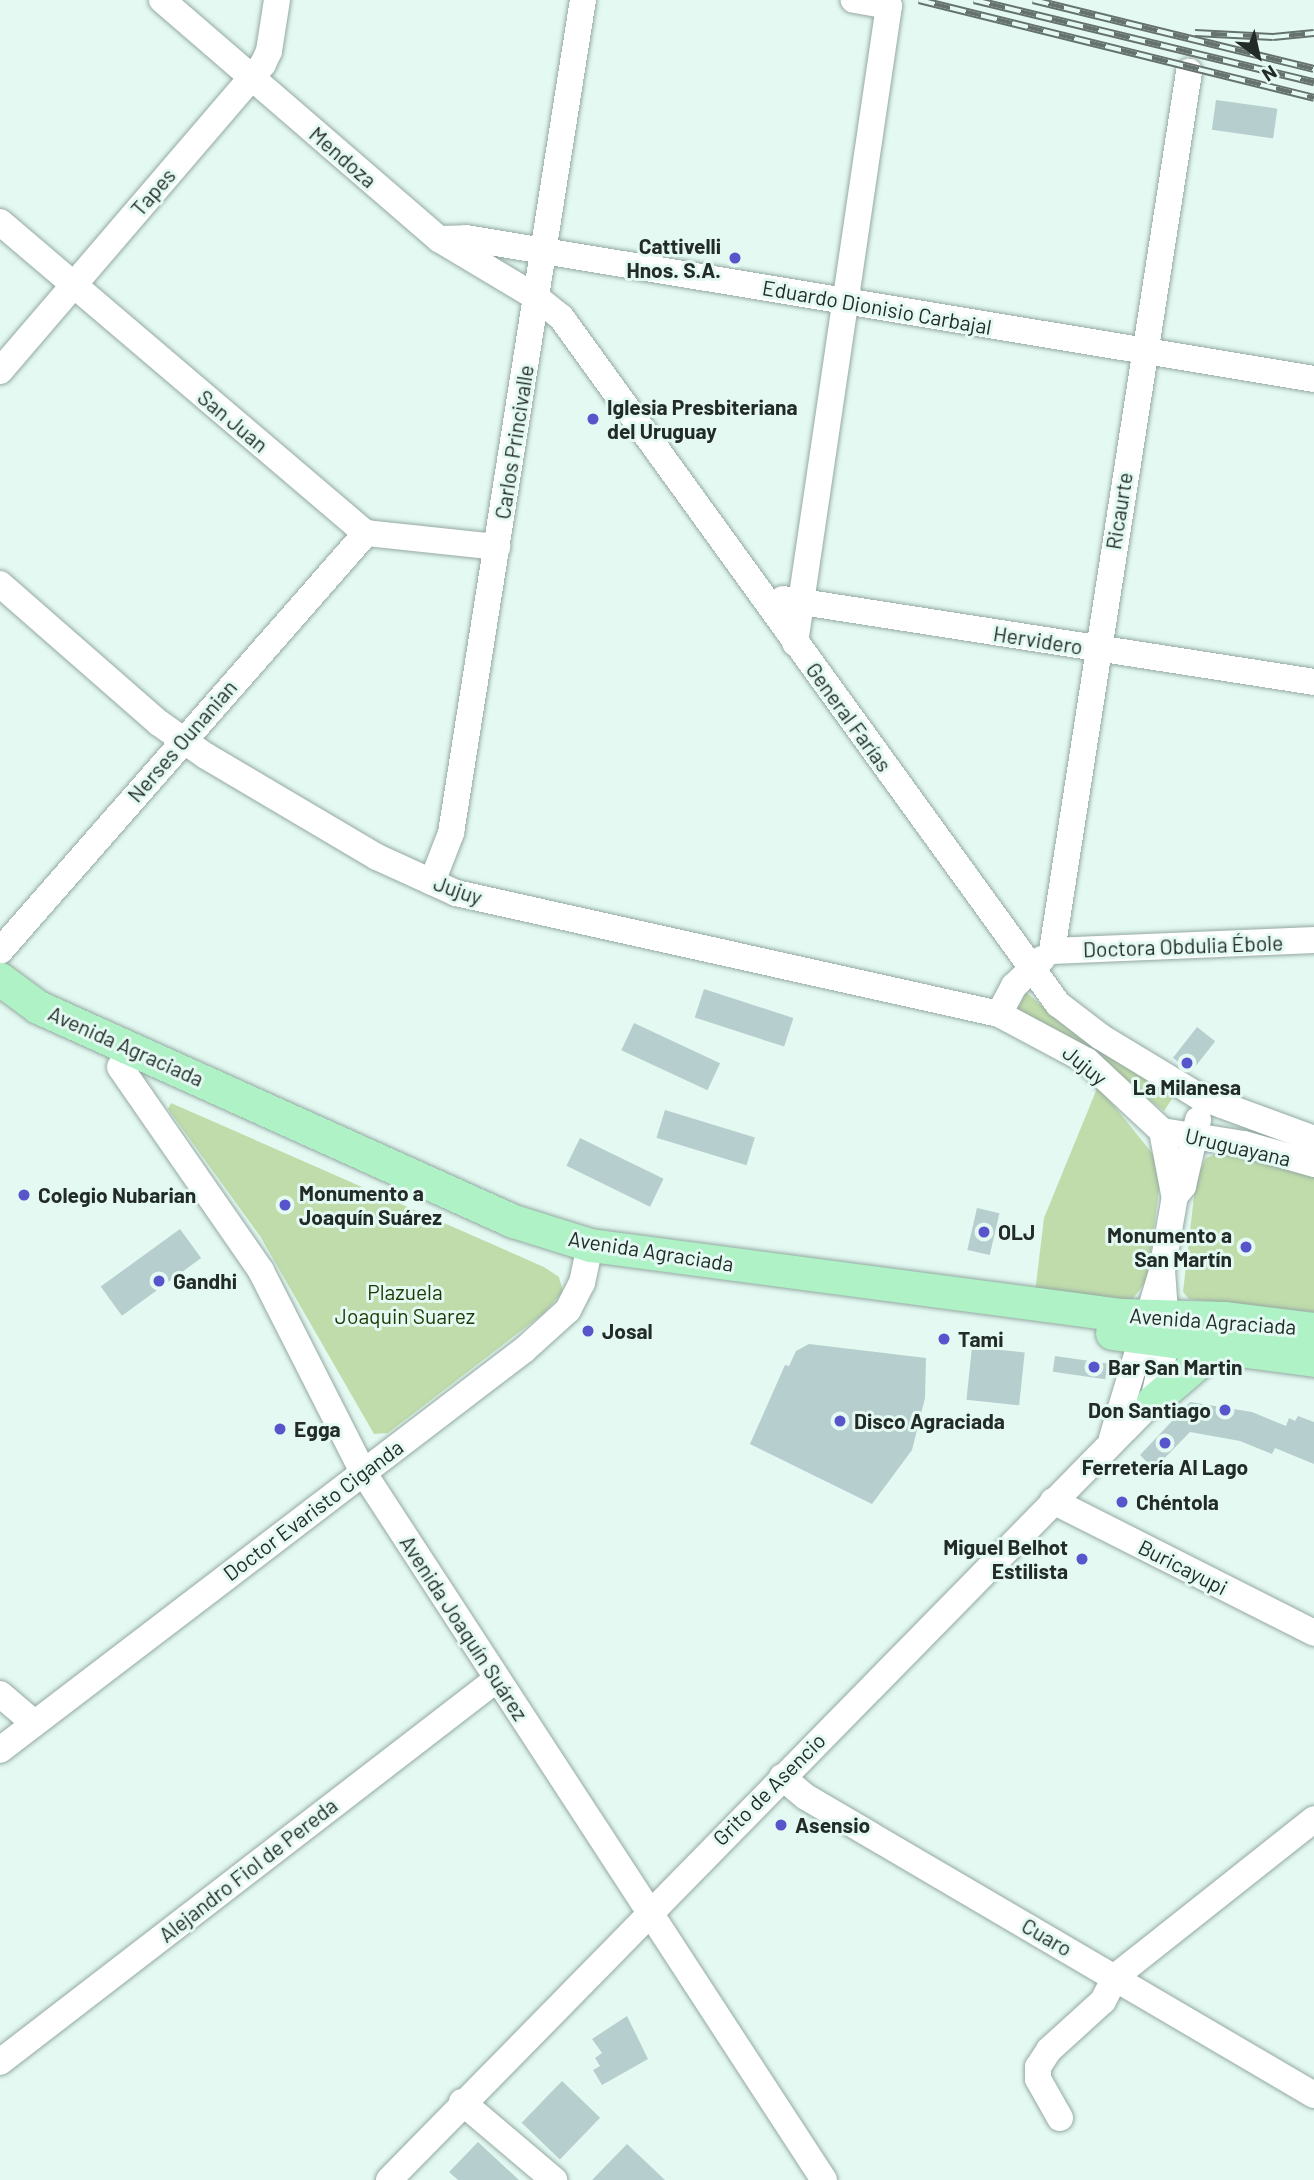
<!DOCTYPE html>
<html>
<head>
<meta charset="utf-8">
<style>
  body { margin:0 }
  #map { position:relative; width:1314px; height:2180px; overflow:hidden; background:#e3f9f2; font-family:Barlow,sans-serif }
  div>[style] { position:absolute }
  .green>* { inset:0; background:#c0dcab }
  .building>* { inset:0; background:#b7cece; transform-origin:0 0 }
  .roads { filter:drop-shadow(0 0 2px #94a9a2) drop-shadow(0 0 2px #94a9a2) }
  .minor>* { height:26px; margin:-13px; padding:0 13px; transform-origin:13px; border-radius:13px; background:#fff }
  .major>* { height:33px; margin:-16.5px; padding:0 16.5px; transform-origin:16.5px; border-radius:16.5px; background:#aff2c5 }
  .rail>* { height:8px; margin-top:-4px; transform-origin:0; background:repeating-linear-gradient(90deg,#e3f9f2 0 16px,#65726e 0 32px); box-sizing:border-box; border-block:2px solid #65726e }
  .dots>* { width:19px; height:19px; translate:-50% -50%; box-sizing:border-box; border:4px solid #e3f9f2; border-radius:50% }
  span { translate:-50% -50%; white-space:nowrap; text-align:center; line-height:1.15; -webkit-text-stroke:6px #e3f9f2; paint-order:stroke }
  .street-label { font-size:21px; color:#232b28 }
  .poi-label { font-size:21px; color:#232b28; font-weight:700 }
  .right { translate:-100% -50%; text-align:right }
  .left { translate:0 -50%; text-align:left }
  .park-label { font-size:21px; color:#1e3700 }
  .north { position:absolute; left:1223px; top:21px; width:70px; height:70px; -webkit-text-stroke:5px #e3f9f2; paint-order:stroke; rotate:147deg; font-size:19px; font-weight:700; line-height:28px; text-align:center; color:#232b28 }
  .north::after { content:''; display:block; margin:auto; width:24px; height:32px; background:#232b28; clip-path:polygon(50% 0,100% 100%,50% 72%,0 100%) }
</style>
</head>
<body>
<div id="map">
  <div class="green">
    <div style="clip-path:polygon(1026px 992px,1056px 1018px,1174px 1096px,1164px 1111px,1064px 1034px,1017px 1010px)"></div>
    <div style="clip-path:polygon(1098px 1086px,1156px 1158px,1161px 1175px,1147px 1280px,1131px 1301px,1035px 1293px,1044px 1218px)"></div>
    <div style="clip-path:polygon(171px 1103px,544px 1267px,559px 1277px,563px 1292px,544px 1313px,388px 1433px,374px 1434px,260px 1236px,168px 1109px)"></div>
    <div style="clip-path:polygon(1223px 1151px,1314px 1175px,1314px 1312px,1189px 1299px,1183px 1292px,1196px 1179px,1206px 1158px)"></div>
  </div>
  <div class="building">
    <div style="left:1216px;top:100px;width:62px;height:30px;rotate:8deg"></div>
    <div style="left:704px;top:989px;width:94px;height:30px;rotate:18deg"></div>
    <div style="left:634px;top:1023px;width:95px;height:30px;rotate:25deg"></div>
    <div style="left:1197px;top:1027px;width:23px;height:39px;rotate:38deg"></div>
    <div style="left:665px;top:1110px;width:94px;height:29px;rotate:17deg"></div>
    <div style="left:580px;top:1138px;width:93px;height:31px;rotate:26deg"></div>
    <div style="left:977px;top:1208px;width:23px;height:43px;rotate:13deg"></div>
    <div style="left:180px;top:1229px;width:36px;height:98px;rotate:54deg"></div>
    <div style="clip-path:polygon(809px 1344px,926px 1358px,925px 1398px,912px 1450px,872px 1504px,750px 1444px,785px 1365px,789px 1366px,796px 1351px)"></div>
    <div style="left:972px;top:1347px;width:53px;height:53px;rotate:6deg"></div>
    <div style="left:1055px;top:1356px;width:53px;height:16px;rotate:8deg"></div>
    <div style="clip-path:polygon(1190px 1402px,1252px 1412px,1286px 1426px,1289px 1418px,1295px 1421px,1298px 1416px,1314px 1422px,1314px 1464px,1275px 1448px,1272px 1454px,1240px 1441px,1190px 1432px,1154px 1469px,1140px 1455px)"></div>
    <div style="clip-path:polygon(627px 2016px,648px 2059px,602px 2085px,593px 2070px,600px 2066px,595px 2058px,602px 2053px,592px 2039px)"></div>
    <div style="left:562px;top:2081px;width:53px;height:58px;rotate:44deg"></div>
    <div style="clip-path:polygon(478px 2142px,519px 2180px,458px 2180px,449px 2172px)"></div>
    <div style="clip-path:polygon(627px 2144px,665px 2180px,592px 2180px)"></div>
  </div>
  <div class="roads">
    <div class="minor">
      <div style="left:162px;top:0;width:366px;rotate:40.8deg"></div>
      <div style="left:439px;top:239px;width:113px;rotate:30.9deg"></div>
      <div style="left:536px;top:297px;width:32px;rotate:39deg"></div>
      <div style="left:561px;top:317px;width:848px;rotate:54.12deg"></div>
      <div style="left:1058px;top:1004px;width:54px;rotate:37.5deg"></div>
      <div style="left:1101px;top:1037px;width:116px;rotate:31.2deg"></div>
      <div style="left:1200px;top:1097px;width:121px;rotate:20.2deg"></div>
      <div style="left:0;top:222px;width:480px;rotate:40.4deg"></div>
      <div style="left:366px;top:533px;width:132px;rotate:6.1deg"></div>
      <div style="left:442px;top:239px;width:24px;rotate:-2deg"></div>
      <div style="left:466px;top:238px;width:860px;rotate:9.44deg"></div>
      <div style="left:0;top:371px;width:404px;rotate:-49.4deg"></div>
      <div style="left:263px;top:64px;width:14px;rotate:-65deg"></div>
      <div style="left:269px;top:51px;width:52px;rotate:-81.1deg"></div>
      <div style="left:0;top:584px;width:211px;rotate:41.2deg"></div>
      <div style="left:159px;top:723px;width:57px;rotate:35.1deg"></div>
      <div style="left:206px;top:756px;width:199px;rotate:30.6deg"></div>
      <div style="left:377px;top:857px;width:87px;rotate:24.5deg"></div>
      <div style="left:456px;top:893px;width:556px;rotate:12.56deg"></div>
      <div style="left:999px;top:1014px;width:100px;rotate:28.1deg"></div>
      <div style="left:1087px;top:1061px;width:103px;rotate:43deg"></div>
      <div style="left:1162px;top:1131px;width:83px;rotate:9deg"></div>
      <div style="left:1244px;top:1144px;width:73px;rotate:15.9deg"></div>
      <div style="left:783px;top:599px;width:537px;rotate:8.88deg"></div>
      <div style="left:795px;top:643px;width:644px;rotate:-81.61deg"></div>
      <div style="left:889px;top:6px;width:36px;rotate:-170deg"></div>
      <div style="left:432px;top:882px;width:53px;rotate:-68.8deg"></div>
      <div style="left:451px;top:833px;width:843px;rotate:-81deg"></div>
      <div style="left:0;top:951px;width:556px;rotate:-48.79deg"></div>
      <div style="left:1052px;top:951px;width:890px;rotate:-81.14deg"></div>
      <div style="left:1052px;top:951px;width:262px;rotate:-2.4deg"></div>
      <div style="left:999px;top:1014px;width:32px;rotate:-62deg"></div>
      <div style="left:1014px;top:986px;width:39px;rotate:-44deg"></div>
      <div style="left:120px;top:1067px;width:248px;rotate:55.3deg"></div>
      <div style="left:261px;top:1271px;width:225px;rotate:63.1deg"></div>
      <div style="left:363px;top:1472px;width:845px;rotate:56.93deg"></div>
      <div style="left:1162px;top:1131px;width:64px;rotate:79.2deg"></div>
      <div style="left:1112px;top:1438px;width:174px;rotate:-73.3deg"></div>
      <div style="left:1162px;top:1271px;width:76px;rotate:-80.2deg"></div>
      <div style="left:1175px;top:1196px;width:13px;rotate:-51deg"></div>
      <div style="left:1183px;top:1186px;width:68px;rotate:-77.2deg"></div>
      <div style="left:1053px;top:1501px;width:292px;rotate:26.8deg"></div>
      <div style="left:0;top:1694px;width:45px;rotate:40.5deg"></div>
      <div style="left:0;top:1750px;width:659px;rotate:-37.36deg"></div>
      <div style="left:524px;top:1350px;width:59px;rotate:-42.3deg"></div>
      <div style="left:568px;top:1310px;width:30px;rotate:-63deg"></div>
      <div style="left:582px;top:1283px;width:39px;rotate:-78deg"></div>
      <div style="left:782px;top:1777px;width:31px;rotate:40deg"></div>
      <div style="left:806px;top:1797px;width:589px;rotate:30.4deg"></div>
      <div style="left:0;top:2062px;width:627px;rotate:-37.62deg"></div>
      <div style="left:462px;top:2102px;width:121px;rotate:40.3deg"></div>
      <div style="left:1060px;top:2118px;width:45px;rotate:-119.4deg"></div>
      <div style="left:1038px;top:2079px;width:12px;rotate:-90deg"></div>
      <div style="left:1038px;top:2067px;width:20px;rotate:-57deg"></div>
      <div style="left:1049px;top:2050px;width:73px;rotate:-42.2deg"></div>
      <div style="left:1103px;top:2001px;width:27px;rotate:-63deg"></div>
      <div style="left:1115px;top:1977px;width:254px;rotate:-38.4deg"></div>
      <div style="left:389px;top:2180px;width:1091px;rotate:-45.56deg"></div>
      <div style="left:1153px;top:1401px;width:63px;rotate:-77.1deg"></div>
      <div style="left:1167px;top:1340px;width:69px;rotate:-94.1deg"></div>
    </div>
    <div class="major">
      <div style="left:0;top:979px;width:47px;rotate:36.4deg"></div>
      <div style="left:38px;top:1007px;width:521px;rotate:24.25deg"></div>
      <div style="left:513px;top:1221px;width:81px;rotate:17.3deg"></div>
      <div style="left:590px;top:1245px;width:536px;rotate:7.51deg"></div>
      <div style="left:1121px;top:1315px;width:103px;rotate:1.7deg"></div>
      <div style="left:1224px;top:1318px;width:91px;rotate:7deg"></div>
      <div style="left:1112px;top:1333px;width:204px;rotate:7.6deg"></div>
      <div style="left:1153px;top:1401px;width:83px;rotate:-40.6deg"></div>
    </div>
  </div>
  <div class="rail">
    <div style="left:919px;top:0;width:407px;rotate:13.9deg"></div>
    <div style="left:974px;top:0;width:350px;rotate:13.6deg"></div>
    <div style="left:1033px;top:0;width:289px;rotate:13.8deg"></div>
    <div style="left:1195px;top:33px;width:78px;rotate:2.9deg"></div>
    <div style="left:1273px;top:37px;width:41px;rotate:-5.6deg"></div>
  </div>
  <div class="dots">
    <div style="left:735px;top:258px;background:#5754cc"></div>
    <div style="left:593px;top:419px;background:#5754cc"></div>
    <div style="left:1187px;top:1063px;background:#5754cc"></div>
    <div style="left:24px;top:1195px;background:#5754cc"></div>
    <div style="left:285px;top:1205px;background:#5754cc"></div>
    <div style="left:984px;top:1232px;background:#5754cc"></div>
    <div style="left:1246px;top:1247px;background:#5754cc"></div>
    <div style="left:159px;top:1281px;background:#5754cc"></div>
    <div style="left:588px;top:1331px;background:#5754cc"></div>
    <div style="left:944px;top:1339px;background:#5754cc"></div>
    <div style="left:1094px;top:1367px;background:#5754cc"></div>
    <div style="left:1225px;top:1410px;background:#5754cc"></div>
    <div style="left:840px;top:1421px;background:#5754cc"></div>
    <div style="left:280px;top:1429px;background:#5754cc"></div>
    <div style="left:1165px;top:1443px;background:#5754cc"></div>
    <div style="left:1122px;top:1502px;background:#5754cc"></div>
    <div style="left:1082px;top:1559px;background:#5754cc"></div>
    <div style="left:781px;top:1825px;background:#5754cc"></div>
  </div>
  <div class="street-label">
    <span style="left:343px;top:157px;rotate:41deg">Mendoza</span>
    <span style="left:153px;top:192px;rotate:-49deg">Tapes</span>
    <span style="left:877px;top:307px;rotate:10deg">Eduardo Dionisio Carbajal</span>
    <span style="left:233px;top:421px;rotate:40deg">San Juan</span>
    <span style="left:514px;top:442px;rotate:-81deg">Carlos Princivalle</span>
    <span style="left:1119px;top:511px;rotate:-81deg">Ricaurte</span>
    <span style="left:1038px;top:640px;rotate:9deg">Hervidero</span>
    <span style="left:849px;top:717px;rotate:54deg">General Farías</span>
    <span style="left:182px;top:741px;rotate:-49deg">Nerses Ounanian</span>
    <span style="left:458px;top:890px;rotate:19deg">Jujuy</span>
    <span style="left:1183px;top:946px;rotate:-2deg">Doctora Obdulia Ébole</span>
    <span style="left:126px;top:1046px;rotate:24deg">Avenida Agraciada</span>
    <span style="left:1085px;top:1065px;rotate:39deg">Jujuy</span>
    <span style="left:1238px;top:1147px;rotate:13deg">Uruguayana</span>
    <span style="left:651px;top:1251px;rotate:9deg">Avenida Agraciada</span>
    <span style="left:1213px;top:1321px;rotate:4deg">Avenida Agraciada</span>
    <span style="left:313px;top:1510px;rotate:-37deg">Doctor Evaristo Ciganda</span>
    <span style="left:1183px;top:1567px;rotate:27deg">Buricayupi</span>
    <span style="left:464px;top:1628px;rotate:57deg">Avenida Joaquín Suárez</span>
    <span style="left:769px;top:1789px;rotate:-45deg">Grito de Asencio</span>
    <span style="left:248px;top:1870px;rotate:-38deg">Alejandro Fiol de Pereda</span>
    <span style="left:1047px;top:1937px;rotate:30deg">Cuaro</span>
  </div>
  <div class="poi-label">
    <span class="right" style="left:721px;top:258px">Cattivelli<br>Hnos. S.A.</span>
    <span class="left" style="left:607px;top:419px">Iglesia Presbiteriana<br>del Uruguay</span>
    <span style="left:1187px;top:1087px">La Milanesa</span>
    <span class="left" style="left:299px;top:1205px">Monumento a<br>Joaquín Suárez</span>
    <span class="left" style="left:38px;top:1195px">Colegio Nubarian</span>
    <span class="left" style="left:998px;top:1232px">OLJ</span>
    <span class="right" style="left:1232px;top:1247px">Monumento a<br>San Martín</span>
    <span class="left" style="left:173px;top:1281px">Gandhi</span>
    <span class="left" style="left:602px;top:1331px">Josal</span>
    <span class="left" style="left:958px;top:1339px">Tami</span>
    <span class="left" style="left:1108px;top:1367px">Bar San Martin</span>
    <span class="right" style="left:1211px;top:1410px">Don Santiago</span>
    <span class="left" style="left:854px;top:1421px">Disco Agraciada</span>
    <span class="left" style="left:294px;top:1429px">Egga</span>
    <span style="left:1165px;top:1467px">Ferretería Al Lago</span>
    <span class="left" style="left:1136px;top:1502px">Chéntola</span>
    <span class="right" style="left:1068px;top:1559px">Miguel Belhot<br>Estilista</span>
    <span class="left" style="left:795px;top:1825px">Asensio</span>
  </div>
  <div class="park-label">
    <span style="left:405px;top:1304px">Plazuela<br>Joaquin Suarez</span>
  </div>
  <div class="north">N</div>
</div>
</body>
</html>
